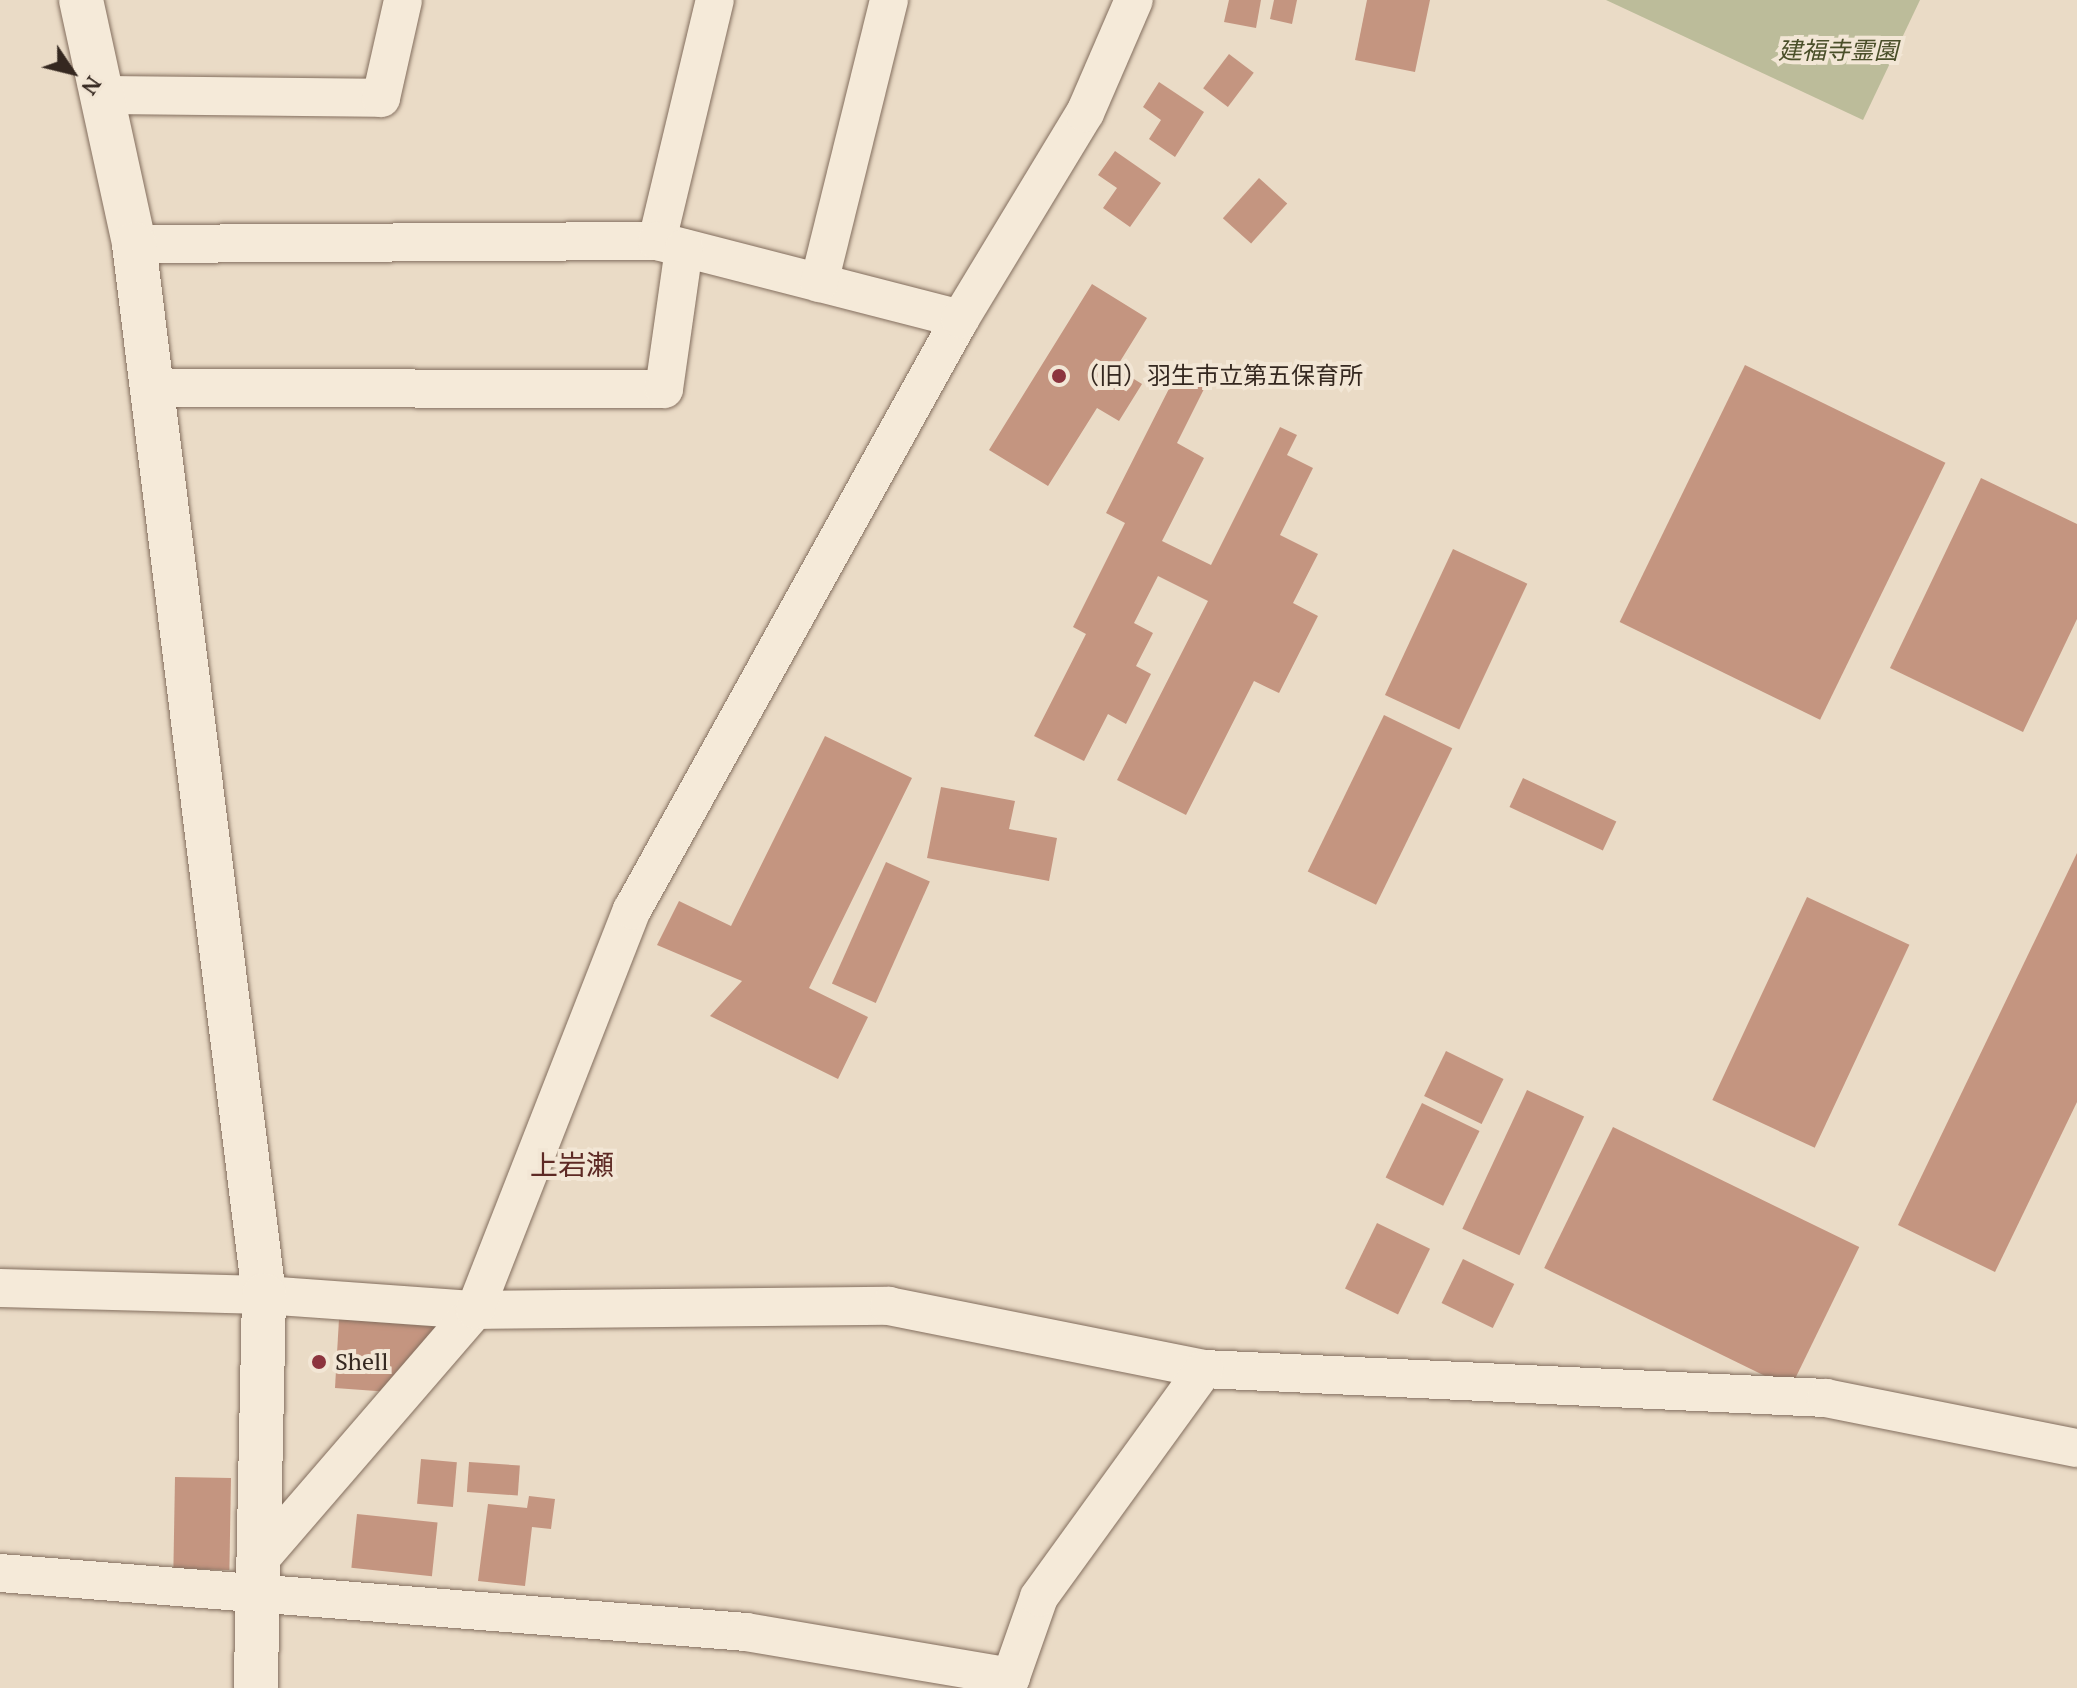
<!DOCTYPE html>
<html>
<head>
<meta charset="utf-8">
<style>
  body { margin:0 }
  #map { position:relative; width:2077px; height:1688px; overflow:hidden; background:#eadbc6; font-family:"PT Serif","Noto Sans JP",serif }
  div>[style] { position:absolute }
  .cemetery>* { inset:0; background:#bcbc9a }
  .building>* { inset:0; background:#c49580; transform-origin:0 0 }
  .roads { filter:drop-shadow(0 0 2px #836e5e) drop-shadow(0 0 2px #836e5e) }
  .street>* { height:38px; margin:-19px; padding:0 19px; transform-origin:19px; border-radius:19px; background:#f5ead9 }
  .secondary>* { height:44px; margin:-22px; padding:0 22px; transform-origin:22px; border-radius:22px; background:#f5ead9 }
  .dots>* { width:22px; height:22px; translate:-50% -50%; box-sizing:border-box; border:4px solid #f2e6d5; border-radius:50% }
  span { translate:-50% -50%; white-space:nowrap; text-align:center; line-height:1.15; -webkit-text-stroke:8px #f2e6d5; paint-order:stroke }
  .park-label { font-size:24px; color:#4a4f29; font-style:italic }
  .poi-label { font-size:24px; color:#352820 }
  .left { translate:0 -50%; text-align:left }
  .quarter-label { font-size:28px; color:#5d2924 }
  .north { position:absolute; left:32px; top:32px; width:80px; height:80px; -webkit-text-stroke:6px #f2e6d5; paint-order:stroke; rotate:125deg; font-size:22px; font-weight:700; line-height:32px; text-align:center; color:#352820 }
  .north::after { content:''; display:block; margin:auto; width:28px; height:36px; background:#352820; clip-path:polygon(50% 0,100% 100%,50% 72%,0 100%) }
</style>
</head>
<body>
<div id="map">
  <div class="cemetery">
    <div style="clip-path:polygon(1606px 0,1920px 0,1863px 120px)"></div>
  </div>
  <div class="building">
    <div style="clip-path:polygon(1229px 0,1261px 0,1256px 28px,1224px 22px)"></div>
    <div style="clip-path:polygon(1274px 0,1297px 0,1292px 24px,1270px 19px)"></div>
    <div style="clip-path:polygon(1367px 0,1430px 0,1415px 72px,1355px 60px)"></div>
    <div style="left:1229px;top:54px;width:31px;height:43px;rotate:37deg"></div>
    <div style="clip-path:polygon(1159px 82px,1204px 112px,1175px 157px,1149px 139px,1161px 120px,1143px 107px)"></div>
    <div style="clip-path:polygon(1115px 151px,1161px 183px,1130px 227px,1103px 208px,1117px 188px,1098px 175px)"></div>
    <div style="left:1259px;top:178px;width:38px;height:54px;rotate:42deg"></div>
    <div style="clip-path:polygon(1092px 284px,1147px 318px,1116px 368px,1142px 384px,1119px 421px,1097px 408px,1048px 486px,989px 450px)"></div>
    <div style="left:1745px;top:365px;width:223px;height:286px;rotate:26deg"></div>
    <div style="clip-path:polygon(1179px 369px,1207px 383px,1177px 443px,1204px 458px,1162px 541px,1211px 565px,1280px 427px,1297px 435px,1287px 455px,1313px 468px,1280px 535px,1318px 554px,1293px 603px,1318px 616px,1279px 693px,1254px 681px,1186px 815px,1117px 780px,1208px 601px,1158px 576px,1134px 623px,1153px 633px,1136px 666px,1151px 674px,1126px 724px,1108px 714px,1084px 761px,1034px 736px,1086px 634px,1073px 627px,1125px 523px,1106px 513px)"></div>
    <div style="clip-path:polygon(1981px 478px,2077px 524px,2077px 619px,2023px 732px,1890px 668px)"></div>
    <div style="left:1453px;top:549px;width:82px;height:161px;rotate:25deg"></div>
    <div style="left:1384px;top:715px;width:76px;height:174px;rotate:26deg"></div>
    <div style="clip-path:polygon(825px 736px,912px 778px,809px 988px,868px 1017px,838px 1079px,710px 1016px,742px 981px,657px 945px,679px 901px,731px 926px)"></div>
    <div style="left:1523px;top:778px;width:103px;height:32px;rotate:25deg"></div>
    <div style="clip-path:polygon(941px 787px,1015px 801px,1009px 829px,1057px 838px,1049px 881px,927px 858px)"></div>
    <div style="clip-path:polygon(2077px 853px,2077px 1102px,1995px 1272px,1898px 1225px)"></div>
    <div style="left:886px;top:862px;width:48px;height:133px;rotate:24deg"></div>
    <div style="left:1807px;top:897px;width:113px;height:224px;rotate:25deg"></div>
    <div style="left:1446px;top:1051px;width:64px;height:50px;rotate:26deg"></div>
    <div style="left:1527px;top:1090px;width:63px;height:153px;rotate:25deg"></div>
    <div style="left:1422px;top:1103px;width:64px;height:83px;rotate:26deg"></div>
    <div style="left:1613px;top:1127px;width:274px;height:157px;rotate:26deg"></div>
    <div style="left:1377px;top:1223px;width:59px;height:73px;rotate:26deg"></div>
    <div style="left:1463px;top:1259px;width:57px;height:49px;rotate:26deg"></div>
    <div style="clip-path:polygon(339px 1319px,440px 1327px,390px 1392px,335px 1388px)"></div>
    <div style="left:421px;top:1459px;width:36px;height:45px;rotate:5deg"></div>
    <div style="left:469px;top:1462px;width:51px;height:30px;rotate:4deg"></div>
    <div style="left:175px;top:1477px;width:56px;height:92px;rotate:1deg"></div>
    <div style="clip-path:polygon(529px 1496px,555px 1499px,551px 1529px,532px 1527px,525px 1586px,478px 1581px,488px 1504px,527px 1508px)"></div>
    <div style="left:357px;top:1514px;width:81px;height:54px;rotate:6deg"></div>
  </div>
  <div class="roads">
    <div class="street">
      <div style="left:102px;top:95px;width:279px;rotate:0.6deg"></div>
      <div style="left:381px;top:98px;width:100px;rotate:-77.3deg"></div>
      <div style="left:657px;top:241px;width:248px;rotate:-76.5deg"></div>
      <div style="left:134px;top:244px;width:523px;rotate:-0.33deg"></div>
      <div style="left:657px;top:241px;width:313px;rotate:14.4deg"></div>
      <div style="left:819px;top:283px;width:292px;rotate:-76.1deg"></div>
      <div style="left:150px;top:388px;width:514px;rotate:0.11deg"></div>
      <div style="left:664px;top:389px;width:142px;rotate:-81.9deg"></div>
      <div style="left:0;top:1288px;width:264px;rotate:1.5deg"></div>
      <div style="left:264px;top:1295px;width:212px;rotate:4.1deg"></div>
      <div style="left:475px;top:1310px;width:414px;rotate:-0.6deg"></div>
      <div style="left:889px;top:1306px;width:321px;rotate:11.3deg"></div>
      <div style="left:1204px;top:1369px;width:623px;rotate:2.67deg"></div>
      <div style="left:1826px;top:1398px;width:256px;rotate:11.3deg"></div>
      <div style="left:261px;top:1558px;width:328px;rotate:-49.2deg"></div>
      <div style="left:475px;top:1310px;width:430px;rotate:-68.6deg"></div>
      <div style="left:632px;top:910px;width:676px;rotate:-60.97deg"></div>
      <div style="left:960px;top:319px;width:241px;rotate:-58.8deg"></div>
      <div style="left:1085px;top:113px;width:123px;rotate:-66.6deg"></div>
      <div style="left:0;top:1573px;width:748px;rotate:4.52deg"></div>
      <div style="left:746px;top:1632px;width:269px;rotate:9.6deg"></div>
      <div style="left:1007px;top:1688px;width:96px;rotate:-70.6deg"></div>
      <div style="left:1039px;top:1597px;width:281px;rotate:-54.1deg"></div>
    </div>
    <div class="secondary">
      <div style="left:81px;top:0;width:250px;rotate:77.7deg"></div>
      <div style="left:134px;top:244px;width:1059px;rotate:82.95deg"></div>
      <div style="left:264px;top:1295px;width:393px;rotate:91.2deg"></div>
    </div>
  </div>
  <div class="dots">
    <div style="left:1059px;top:376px;background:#8c343e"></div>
    <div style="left:319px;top:1362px;background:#8c343e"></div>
  </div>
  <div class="park-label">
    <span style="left:1838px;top:51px">建福寺霊園</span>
  </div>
  <div class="poi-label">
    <span class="left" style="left:1075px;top:376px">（旧）羽生市立第五保育所</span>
    <span class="left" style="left:335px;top:1362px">Shell</span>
  </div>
  <div class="quarter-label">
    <span style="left:572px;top:1165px">上岩瀬</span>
  </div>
  <div class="north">N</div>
</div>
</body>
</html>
